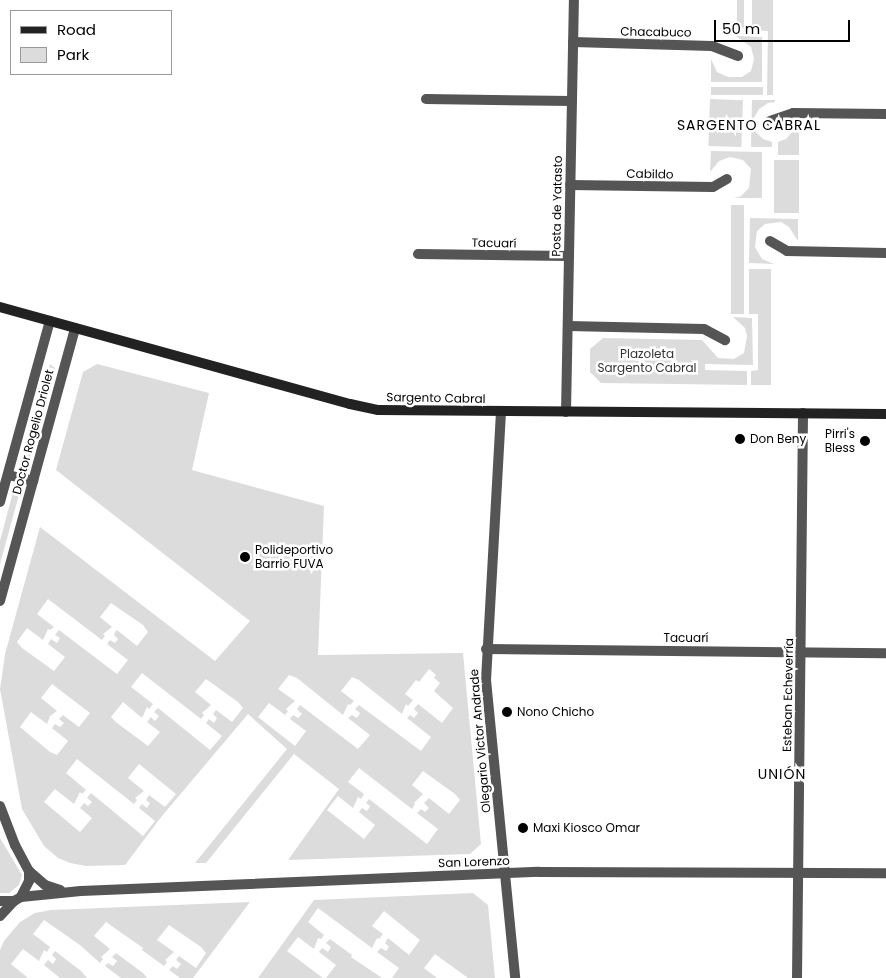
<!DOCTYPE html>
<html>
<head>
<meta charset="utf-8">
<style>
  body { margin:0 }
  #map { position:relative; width:886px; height:978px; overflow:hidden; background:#fff; font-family:Poppins,sans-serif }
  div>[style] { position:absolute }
  .green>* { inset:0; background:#dcdcdc; transform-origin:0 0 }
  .minor>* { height:10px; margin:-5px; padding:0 5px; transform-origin:5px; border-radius:5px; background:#555 }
  .secondary>* { height:10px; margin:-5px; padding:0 5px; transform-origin:5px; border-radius:5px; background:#222 }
  .dots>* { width:14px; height:14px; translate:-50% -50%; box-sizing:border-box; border:2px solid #fff; border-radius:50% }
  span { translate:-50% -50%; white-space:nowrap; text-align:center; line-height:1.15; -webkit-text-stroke:5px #fff; paint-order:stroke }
  .street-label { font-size:12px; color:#000 }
  .park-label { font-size:12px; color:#333 }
  .poi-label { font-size:12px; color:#000 }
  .right { translate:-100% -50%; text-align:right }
  .left { translate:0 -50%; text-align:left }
  .neighbourhood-label { font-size:14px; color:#000; letter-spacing:1px }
  .legend { position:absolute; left:10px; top:10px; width:162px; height:65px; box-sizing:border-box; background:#fff; border:1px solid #999; margin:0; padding:6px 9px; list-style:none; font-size:15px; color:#000 }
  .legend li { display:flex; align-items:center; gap:10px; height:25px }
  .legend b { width:25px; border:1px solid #999 }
  .scale { position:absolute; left:714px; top:20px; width:136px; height:22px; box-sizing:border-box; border:2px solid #000; border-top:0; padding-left:6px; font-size:15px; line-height:18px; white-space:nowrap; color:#000; -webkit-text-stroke:4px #fff; paint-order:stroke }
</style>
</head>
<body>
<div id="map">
  <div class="green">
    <div style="left:737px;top:0;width:7px;height:28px"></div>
    <div style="clip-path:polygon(752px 0,773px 0,773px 95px,767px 95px,768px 31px,752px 30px)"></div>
    <div style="clip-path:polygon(736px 36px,762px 37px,762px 82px,711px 82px,711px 59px,717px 72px,728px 77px,742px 77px,751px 71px,754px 59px,751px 47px)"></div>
    <div style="left:711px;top:87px;width:52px;height:8px"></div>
    <div style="left:710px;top:99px;width:33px;height:47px;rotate:2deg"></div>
    <div style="clip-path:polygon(752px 100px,775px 100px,775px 102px,768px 103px,759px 109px,754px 118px,756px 132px,763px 139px,772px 142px,772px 147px,751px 147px)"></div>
    <div style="clip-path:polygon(799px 124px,799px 155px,778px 155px,778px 142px,786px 139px)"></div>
    <div style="clip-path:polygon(711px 151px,762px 152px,762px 198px,734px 198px,741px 196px,749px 188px,751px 169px,743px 160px,730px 157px,719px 161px,710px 172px)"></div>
    <div style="left:774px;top:160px;width:25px;height:53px"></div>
    <div style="left:731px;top:205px;width:13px;height:109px"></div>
    <div style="clip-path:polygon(750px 218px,798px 219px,798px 241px,789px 227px,781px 222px,765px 224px,757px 231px,755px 247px,762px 259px,774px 264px,749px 263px)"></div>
    <div style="clip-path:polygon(749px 269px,771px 269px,771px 385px,751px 385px,751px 371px,758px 370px,758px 314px,749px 314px)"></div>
    <div style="clip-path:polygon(733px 317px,752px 318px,753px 365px,705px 364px,705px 370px,747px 371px,747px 385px,601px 383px,590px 372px,590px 349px,603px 338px,702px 340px,718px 358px,734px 359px,744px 353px,747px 336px,745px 328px)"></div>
    <div style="clip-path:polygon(50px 364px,55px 368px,28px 464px,24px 468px,21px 462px)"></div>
    <div style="clip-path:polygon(evenodd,97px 364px,209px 393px,192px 470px,324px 506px,318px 655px,463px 653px,481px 844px,470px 854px,288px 860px,339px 789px,294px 754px,206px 863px,195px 863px,287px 749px,248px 714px,162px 816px,125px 865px,86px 866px,70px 863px,58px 858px,44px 846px,22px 809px,0 689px,5px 654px,40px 527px,215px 661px,250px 621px,56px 470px,83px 372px,97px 364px,48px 599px,102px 640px,105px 636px,103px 634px,112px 627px,100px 617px,111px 603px,143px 625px,148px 632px,137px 646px,117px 630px,115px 632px,114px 635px,118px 639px,115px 643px,110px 640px,107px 644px,128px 660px,117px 674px,59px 630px,55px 635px,60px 638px,57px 643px,51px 639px,48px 644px,65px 657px,54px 671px,22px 648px,17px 642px,27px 628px,43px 640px,48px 629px,50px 630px,54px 627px,37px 614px,48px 599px,97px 364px,429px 669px,436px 675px,434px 678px,440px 683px,434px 691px,453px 708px,442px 723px,418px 704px,414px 709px,418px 713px,414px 718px,410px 715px,407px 718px,431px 737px,421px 751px,359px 705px,355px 709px,360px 713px,357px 718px,352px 715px,348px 718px,370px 735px,358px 749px,300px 705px,297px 709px,302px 714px,298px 718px,293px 715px,290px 719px,306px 731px,295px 746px,258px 717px,269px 703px,285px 715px,288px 711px,286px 709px,295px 701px,278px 689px,289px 675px,297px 678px,343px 715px,348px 704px,350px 705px,354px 701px,341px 691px,352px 677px,359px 680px,402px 714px,406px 704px,408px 706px,413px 700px,405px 694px,416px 680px,419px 682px,429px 669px,97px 364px,142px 673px,201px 719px,204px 715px,202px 713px,211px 705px,195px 692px,206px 679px,238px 702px,243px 708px,232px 722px,216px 710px,213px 714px,217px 718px,214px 723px,209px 719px,206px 723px,222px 736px,210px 750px,158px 708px,154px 712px,159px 716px,155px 721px,151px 717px,147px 722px,160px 732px,148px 746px,117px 723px,111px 717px,123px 702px,142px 718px,147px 707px,149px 709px,153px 704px,131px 687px,142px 673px,97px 364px,52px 684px,90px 713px,79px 727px,63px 715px,59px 719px,64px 723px,60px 727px,55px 724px,52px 728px,68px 741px,57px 755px,50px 752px,20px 727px,31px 712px,47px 724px,50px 716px,57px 711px,41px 698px,52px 684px,97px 364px,77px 759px,134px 804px,137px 800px,135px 798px,144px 791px,128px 778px,139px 764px,176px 794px,165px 807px,149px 795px,146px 800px,150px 803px,147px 808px,142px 804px,139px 808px,155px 821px,143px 836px,91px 793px,87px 798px,92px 802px,88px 806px,84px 803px,80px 808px,92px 818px,80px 832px,44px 802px,55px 789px,74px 804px,80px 792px,82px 794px,86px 790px,66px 773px,77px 759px,97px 364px,359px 768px,412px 809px,415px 804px,414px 803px,423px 794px,412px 785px,423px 771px,455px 794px,460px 800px,449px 814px,429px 798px,424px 803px,429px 808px,425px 812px,421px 809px,417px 813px,438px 829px,427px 844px,369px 799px,366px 803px,370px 806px,369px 808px,367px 811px,362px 808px,359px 812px,375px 825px,364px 839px,327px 810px,338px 796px,353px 808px,358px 797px,361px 799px,364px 794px,348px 782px,359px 768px)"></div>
    <div style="clip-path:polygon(17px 490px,19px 495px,0 564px,0 541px,13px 492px)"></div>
    <div style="clip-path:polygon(0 838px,22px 875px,19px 885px,9px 893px,0 893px)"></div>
    <div style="clip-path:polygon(473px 893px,488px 905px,495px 978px,468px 978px,435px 954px,424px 968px,437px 978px,392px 978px,399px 968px,377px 952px,381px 948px,386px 951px,389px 947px,385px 943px,388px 938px,409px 955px,420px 940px,384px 911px,372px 926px,383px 934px,379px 939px,377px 938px,372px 948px,318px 908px,308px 922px,324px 935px,321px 939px,318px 938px,314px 949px,298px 937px,287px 951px,323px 978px,258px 978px,314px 900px)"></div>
    <div style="clip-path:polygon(250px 902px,193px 978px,180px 978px,169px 970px,173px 966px,177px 969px,181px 964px,176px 960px,179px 956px,196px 968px,206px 953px,201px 947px,169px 925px,157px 940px,174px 952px,165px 960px,167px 962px,164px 966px,142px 950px,143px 948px,106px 922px,94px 936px,110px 949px,101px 957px,103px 959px,100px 963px,80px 945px,44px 920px,33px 934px,50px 947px,47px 952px,44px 950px,39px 961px,23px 949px,11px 964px,28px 978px,0 978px,0 950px,4px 941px,20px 922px,35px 913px,51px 910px)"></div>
    <div style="clip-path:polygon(330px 939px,352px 955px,351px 957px,382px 978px,326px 978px,336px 965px,319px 952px,322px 948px,328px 952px,331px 947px,326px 943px)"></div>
    <div style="clip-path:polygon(55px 951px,81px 971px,87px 978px,60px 978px,44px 965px,48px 960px,53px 964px,56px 959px,52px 955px)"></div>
    <div style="clip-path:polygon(116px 953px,143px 973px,147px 978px,121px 978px,105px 966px,108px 963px,113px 966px,117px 961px,112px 957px)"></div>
  </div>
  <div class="minor">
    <div style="left:573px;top:42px;width:139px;rotate:1.6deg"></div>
    <div style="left:712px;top:46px;width:28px;rotate:21deg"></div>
    <div style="left:426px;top:99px;width:146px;rotate:0.8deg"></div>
    <div style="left:770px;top:121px;width:24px;rotate:-19deg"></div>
    <div style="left:793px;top:113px;width:93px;rotate:0.6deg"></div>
    <div style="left:570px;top:185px;width:143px;rotate:0.8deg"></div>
    <div style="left:713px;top:187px;width:16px;rotate:-30deg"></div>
    <div style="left:770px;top:241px;width:20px;rotate:30deg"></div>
    <div style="left:787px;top:251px;width:99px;rotate:1.2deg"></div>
    <div style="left:418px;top:254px;width:151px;rotate:0.8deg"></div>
    <div style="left:568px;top:326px;width:136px;rotate:1.3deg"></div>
    <div style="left:704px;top:329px;width:24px;rotate:28deg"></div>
    <div style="left:501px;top:412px;width:268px;rotate:93.2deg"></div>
    <div style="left:486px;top:680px;width:299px;rotate:84.4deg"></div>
    <div style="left:566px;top:412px;width:412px;rotate:-88.9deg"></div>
    <div style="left:8px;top:475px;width:26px;rotate:13deg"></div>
    <div style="left:0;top:502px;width:188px;rotate:-74.6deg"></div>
    <div style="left:0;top:601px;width:283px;rotate:-74.6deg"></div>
    <div style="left:486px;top:649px;width:400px;rotate:0.6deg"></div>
    <div style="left:0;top:806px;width:42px;rotate:69deg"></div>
    <div style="left:15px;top:845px;width:30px;rotate:62deg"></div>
    <div style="left:29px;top:871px;width:10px;rotate:90deg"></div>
    <div style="left:29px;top:881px;width:18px;rotate:117deg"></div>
    <div style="left:21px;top:897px;width:8px;rotate:150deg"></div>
    <div style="left:14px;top:901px;width:14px;rotate:180deg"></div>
    <div style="left:29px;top:871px;width:21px;rotate:41deg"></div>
    <div style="left:45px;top:885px;width:16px;rotate:18deg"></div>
    <div style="left:21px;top:897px;width:60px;rotate:-5.7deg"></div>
    <div style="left:81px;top:891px;width:458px;rotate:-2.4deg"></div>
    <div style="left:539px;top:872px;width:347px;rotate:0.2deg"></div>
    <div style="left:0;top:916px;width:21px;rotate:-47deg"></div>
    <div style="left:797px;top:978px;width:565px;rotate:-89.39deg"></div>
  </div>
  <div class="secondary">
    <div style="left:0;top:307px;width:363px;rotate:15.5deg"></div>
    <div style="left:350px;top:404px;width:29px;rotate:12deg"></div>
    <div style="left:378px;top:410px;width:508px;rotate:0.45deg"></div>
  </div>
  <div class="dots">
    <div style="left:740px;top:439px;background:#000"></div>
    <div style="left:865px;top:441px;background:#000"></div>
    <div style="left:245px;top:557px;background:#000"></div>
    <div style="left:507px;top:712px;background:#000"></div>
    <div style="left:523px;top:828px;background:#000"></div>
  </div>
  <div class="street-label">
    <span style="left:656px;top:32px;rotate:1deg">Chacabuco</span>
    <span style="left:650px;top:174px;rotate:1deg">Cabildo</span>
    <span style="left:557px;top:206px;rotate:-89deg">Posta de Yatasto</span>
    <span style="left:494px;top:243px;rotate:1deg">Tacuarí</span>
    <span style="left:436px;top:398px;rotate:1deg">Sargento Cabral</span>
    <span style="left:33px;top:432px;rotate:-75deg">Doctor Rogelio Driolet</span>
    <span style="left:686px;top:638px">Tacuarí</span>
    <span style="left:788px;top:695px;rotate:-89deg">Esteban Echeverría</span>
    <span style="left:480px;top:741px;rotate:-95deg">Olegario Victor Andrade</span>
    <span style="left:474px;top:862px;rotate:-2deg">San Lorenzo</span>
  </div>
  <div class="park-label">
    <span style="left:647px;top:361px">Plazoleta<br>Sargento Cabral</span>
  </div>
  <div class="poi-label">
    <span class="right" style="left:855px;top:441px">Pirri's<br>Bless</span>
    <span class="left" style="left:750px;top:439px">Don Beny</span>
    <span class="left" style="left:255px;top:557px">Polideportivo<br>Barrio FUVA</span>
    <span class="left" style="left:517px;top:712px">Nono Chicho</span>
    <span class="left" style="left:533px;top:828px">Maxi Kiosco Omar</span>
  </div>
  <div class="neighbourhood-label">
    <span style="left:749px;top:125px">SARGENTO CABRAL</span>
    <span style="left:782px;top:774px">UNIÓN</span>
  </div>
  <ul class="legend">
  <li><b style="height:6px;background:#222"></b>Road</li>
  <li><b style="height:14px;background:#dcdcdc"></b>Park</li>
  </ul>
  <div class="scale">50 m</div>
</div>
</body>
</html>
